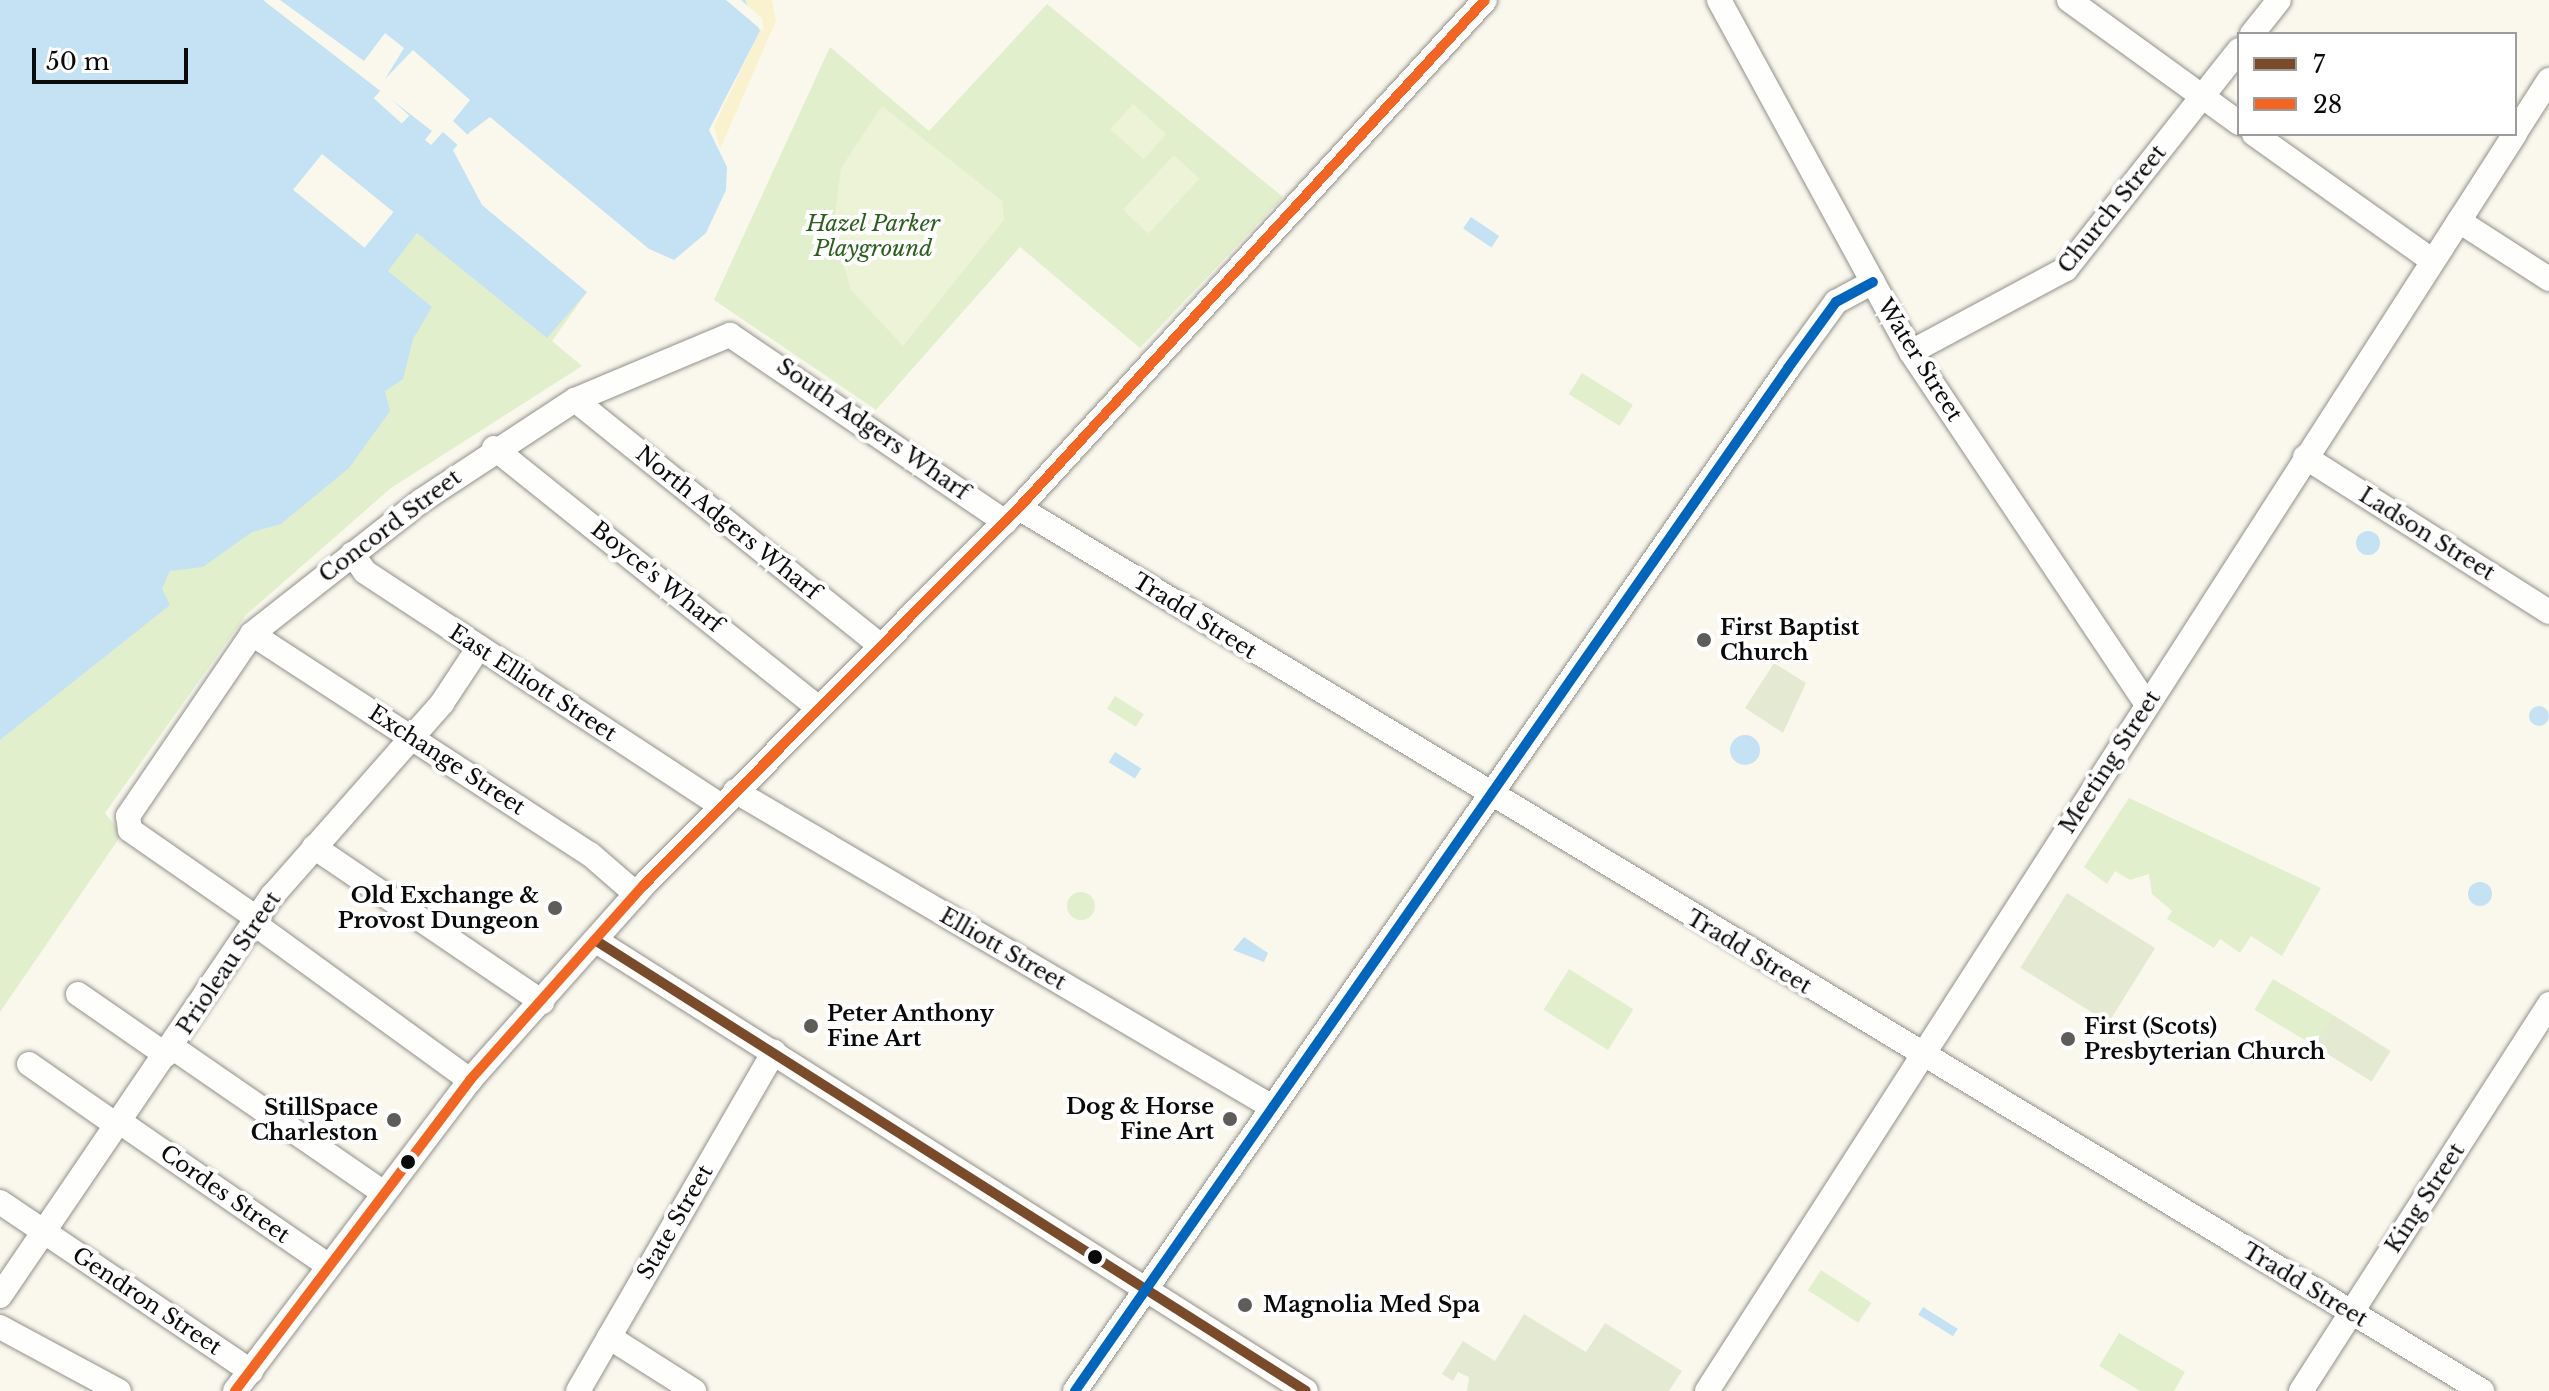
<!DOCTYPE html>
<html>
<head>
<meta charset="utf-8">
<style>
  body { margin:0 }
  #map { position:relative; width:2549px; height:1391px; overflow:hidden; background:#faf8ed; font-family:"Libre Baskerville",serif }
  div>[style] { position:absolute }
  .green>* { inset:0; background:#e2efcd; transform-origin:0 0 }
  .round { border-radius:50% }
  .sand>* { inset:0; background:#faf1ce }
  .cemetery>* { inset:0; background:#e4ead2; transform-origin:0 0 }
  .pitch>* { inset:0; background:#ecf3d7; transform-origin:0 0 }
  .water>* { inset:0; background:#c4e2f3; transform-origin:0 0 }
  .pier>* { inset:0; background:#faf8ed; transform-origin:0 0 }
  .roads { filter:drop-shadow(0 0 2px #92918c) drop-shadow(0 0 2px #92918c) }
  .minor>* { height:24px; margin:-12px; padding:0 12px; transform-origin:12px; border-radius:12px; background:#fefefc }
  .bus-1>* { height:10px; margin:-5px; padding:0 5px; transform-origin:5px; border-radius:5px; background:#7a4b2a }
  .bus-2>* { height:10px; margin:-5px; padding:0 5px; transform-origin:5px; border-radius:5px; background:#f26522 }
  .bus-3>* { height:10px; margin:-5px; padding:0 5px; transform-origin:5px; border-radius:5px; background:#0065bd }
  .dots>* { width:22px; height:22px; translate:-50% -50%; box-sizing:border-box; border:4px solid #fff; border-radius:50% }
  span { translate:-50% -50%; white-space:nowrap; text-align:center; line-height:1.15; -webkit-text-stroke:8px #fff; paint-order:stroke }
  .street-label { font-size:22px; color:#0a0a0a }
  .park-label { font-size:22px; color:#2a601c; font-style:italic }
  .poi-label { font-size:22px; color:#0a0a0a; font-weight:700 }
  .left { translate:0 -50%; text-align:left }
  .right { translate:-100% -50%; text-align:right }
  .legend { position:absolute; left:2237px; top:32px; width:280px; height:104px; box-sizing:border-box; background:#fff; border:2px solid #9d9d9d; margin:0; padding:10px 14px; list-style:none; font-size:24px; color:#0a0a0a }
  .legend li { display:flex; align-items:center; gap:16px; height:40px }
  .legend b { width:40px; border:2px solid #9d9d9d }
  .scale { position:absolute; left:32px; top:48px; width:156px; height:36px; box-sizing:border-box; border:4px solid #0a0a0a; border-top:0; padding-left:10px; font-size:24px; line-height:28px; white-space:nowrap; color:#0a0a0a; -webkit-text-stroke:6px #fff; paint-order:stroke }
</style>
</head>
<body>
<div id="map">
  <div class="green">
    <div style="clip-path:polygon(1047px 4px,1283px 197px,1140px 348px,1020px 247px,876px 410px,714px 300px,830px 47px,929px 131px)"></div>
    <div style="clip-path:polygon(417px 232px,587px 292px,552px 341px,582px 366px,391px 488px,246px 615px,105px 813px,122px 834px,0 1012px,0 659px,25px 639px,293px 510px,336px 338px)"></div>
    <div style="left:1582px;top:373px;width:60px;height:25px;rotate:32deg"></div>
    <div style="left:1115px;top:696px;width:34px;height:15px;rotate:32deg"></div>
    <div style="clip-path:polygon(2129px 798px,2321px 888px,2282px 956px,2251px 936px,2240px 953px,2220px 939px,2214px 948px,2167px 919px,2172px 911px,2152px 894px,2149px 874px,2130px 880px,2115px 871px,2107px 884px,2084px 867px)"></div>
    <div class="round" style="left:1067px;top:892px;width:28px;height:28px"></div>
    <div style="left:1569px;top:969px;width:76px;height:48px;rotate:32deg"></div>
    <div style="left:2273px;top:979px;width:70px;height:36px;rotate:31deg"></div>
    <div style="left:1821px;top:1270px;width:60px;height:24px;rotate:33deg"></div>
    <div style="clip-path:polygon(2119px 1333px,2185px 1372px,2174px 1391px,2140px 1391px,2099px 1366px)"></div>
  </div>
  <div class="sand">
    <div style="clip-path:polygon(745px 0,772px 0,776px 21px,720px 149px,714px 126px,760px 31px)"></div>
  </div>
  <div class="cemetery">
    <div style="clip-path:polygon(1774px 663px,1806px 683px,1783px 733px,1745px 708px)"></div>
    <div style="left:2067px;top:893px;width:104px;height:88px;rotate:32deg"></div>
    <div style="left:2333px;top:1015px;width:68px;height:36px;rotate:32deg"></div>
    <div style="clip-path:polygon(1524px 1314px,1586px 1352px,1605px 1323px,1682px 1371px,1669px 1391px,1467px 1391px,1469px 1377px,1458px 1372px,1453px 1381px,1442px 1374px,1463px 1341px,1495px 1361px)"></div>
  </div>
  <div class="pitch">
    <div style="left:1133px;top:104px;width:45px;height:34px;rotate:42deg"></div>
    <div style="clip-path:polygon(882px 106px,1002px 201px,1004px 220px,903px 346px,851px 290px,833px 229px,841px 168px)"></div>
    <div style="left:1174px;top:155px;width:35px;height:75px;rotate:43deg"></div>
  </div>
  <div class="water">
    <div style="clip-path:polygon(0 0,745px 0,760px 31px,709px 130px,727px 167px,726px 190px,706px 233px,674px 260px,649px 249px,490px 117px,470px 132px,453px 150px,482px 205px,587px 292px,547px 338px,417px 233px,388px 271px,432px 307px,413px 339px,403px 379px,385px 391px,390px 411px,349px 468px,281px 524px,252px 532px,203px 567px,170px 571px,162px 589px,170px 605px,0 740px)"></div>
    <div style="left:1471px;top:217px;width:34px;height:14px;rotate:34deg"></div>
    <div class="round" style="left:2356px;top:531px;width:24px;height:24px"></div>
    <div class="round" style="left:2529px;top:706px;width:20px;height:20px"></div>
    <div class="round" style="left:1730px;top:735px;width:30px;height:30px"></div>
    <div style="left:1115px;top:752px;width:31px;height:12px;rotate:32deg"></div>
    <div class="round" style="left:2468px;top:882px;width:24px;height:24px"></div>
    <div style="clip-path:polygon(1244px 937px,1268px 953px,1264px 962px,1233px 950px)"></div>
    <div style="left:1923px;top:1307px;width:41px;height:9px;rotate:32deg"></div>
  </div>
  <div class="pier">
    <div style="clip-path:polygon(263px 0,280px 0,364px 61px,385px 33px,404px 48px,385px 79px,413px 50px,470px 100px,453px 121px,471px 138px,461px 148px,443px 132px,431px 145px,425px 140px,432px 131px)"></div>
    <div style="clip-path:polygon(726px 0,741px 0,762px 18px,764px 32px)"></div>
    <div style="left:381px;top:90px;width:38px;height:11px;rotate:42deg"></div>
    <div style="left:322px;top:154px;width:92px;height:46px;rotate:39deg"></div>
  </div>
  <div class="roads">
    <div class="minor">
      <div style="left:1719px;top:0;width:401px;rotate:61.4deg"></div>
      <div style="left:1911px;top:352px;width:424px;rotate:56.2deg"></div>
      <div style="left:2069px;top:0;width:210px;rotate:35.9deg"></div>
      <div style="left:2252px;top:34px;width:43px;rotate:-51.5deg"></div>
      <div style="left:2515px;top:133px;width:63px;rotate:-57.3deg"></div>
      <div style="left:2254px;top:134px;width:219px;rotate:35.4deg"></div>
      <div style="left:2459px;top:221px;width:107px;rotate:32.8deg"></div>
      <div style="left:1911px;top:352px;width:176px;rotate:-28.2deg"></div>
      <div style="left:2066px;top:269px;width:279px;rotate:-51.7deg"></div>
      <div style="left:575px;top:400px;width:393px;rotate:38.8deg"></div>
      <div style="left:494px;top:448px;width:416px;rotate:38.7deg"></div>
      <div style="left:2305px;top:457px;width:289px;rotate:32.4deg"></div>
      <div style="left:1019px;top:508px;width:1709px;rotate:31.11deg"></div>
      <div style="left:352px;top:554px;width:22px;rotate:54deg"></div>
      <div style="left:365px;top:572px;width:425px;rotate:33.3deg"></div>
      <div style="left:252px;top:634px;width:403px;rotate:33.1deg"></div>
      <div style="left:590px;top:854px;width:61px;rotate:41deg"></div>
      <div style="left:735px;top:791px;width:623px;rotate:30.47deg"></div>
      <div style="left:314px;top:847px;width:276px;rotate:34.2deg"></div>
      <div style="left:258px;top:919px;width:156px;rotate:-145.2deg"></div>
      <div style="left:130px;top:830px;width:14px;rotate:-98deg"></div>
      <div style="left:128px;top:816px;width:220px;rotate:-55.7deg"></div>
      <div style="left:252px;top:634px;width:215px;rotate:-38.2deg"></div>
      <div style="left:421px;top:501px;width:184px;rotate:-33.3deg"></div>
      <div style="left:575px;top:400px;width:168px;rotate:-22.8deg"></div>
      <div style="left:730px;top:335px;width:333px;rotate:34.2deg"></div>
      <div style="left:255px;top:924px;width:266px;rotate:36deg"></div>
      <div style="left:598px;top:942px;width:838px;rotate:32.38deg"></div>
      <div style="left:78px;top:994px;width:107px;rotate:34.7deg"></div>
      <div style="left:172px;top:1047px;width:257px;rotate:34.6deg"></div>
      <div style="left:29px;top:1064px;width:108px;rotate:34.9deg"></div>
      <div style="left:120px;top:1122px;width:254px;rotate:34.6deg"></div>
      <div style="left:0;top:1202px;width:303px;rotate:34deg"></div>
      <div style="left:0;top:1296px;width:485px;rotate:-55.8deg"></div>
      <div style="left:273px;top:895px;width:256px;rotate:-48.6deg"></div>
      <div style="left:442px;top:703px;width:67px;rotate:-56.5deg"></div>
      <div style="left:0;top:1327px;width:135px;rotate:28.3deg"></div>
      <div style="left:609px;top:1337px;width:101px;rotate:32.4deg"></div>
      <div style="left:235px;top:1391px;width:390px;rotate:-52.9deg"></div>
      <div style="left:470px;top:1080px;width:261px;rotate:-48.3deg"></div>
      <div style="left:644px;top:885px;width:544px;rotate:-45.22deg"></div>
      <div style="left:1027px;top:499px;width:677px;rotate:-47.45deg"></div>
      <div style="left:578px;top:1391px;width:392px;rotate:-60deg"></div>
      <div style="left:1075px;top:1391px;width:1247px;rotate:-55.12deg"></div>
      <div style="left:1788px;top:368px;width:82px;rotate:-54deg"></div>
      <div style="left:1836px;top:302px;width:42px;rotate:-28.4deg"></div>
      <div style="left:1707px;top:1391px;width:1494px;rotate:-57.27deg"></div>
      <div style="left:2301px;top:1391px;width:460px;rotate:-57.3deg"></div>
    </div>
  </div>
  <div class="bus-1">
    <div style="left:598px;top:942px;width:838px;rotate:32.38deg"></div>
  </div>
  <div class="bus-2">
    <div style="left:235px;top:1391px;width:390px;rotate:-52.9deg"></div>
    <div style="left:470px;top:1080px;width:261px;rotate:-48.3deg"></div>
    <div style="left:644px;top:885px;width:544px;rotate:-45.22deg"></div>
    <div style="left:1027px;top:499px;width:677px;rotate:-47.45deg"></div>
  </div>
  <div class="bus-3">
    <div style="left:1075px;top:1391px;width:1247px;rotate:-55.12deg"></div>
    <div style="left:1788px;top:368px;width:82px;rotate:-54deg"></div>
    <div style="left:1836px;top:302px;width:42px;rotate:-28.4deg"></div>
  </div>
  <div class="dots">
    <div style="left:1704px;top:640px;background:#5e5d59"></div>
    <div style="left:555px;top:908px;background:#5e5d59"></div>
    <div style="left:811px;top:1026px;background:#5e5d59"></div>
    <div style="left:2068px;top:1039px;background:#5e5d59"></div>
    <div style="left:1230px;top:1119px;background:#5e5d59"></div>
    <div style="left:394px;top:1120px;background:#5e5d59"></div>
    <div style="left:408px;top:1162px;background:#0a0a0a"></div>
    <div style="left:1095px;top:1257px;background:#0a0a0a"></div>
    <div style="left:1245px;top:1305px;background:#5e5d59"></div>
  </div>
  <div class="street-label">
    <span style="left:2112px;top:209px;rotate:-51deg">Church Street</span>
    <span style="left:1920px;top:360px;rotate:58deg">Water Street</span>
    <span style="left:873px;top:429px;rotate:35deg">South Adgers Wharf</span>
    <span style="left:728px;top:523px;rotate:39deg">North Adgers Wharf</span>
    <span style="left:390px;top:526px;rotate:-37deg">Concord Street</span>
    <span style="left:2427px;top:534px;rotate:32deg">Ladson Street</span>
    <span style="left:657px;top:577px;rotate:39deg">Boyce's Wharf</span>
    <span style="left:1195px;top:616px;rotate:32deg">Tradd Street</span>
    <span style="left:533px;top:683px;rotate:33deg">East Elliott Street</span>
    <span style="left:447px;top:760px;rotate:33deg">Exchange Street</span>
    <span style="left:2110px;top:762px;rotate:-57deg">Meeting Street</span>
    <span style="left:1003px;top:949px;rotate:30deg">Elliott Street</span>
    <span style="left:1749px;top:952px;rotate:31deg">Tradd Street</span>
    <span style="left:229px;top:963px;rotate:-56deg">Prioleau Street</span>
    <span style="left:225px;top:1194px;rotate:35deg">Cordes Street</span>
    <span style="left:2425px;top:1198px;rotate:-57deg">King Street</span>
    <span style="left:675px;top:1222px;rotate:-60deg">State Street</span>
    <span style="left:2305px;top:1285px;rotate:31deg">Tradd Street</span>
    <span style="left:147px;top:1301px;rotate:34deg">Gendron Street</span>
  </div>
  <div class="park-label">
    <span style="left:873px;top:236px">Hazel Parker<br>Playground</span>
  </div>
  <div class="poi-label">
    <span class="left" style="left:1720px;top:640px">First Baptist<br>Church</span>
    <span class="right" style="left:539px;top:908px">Old Exchange &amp;<br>Provost Dungeon</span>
    <span class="left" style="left:827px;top:1026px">Peter Anthony<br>Fine Art</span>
    <span class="left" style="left:2084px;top:1039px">First (Scots)<br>Presbyterian Church</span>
    <span class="right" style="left:1214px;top:1119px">Dog &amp; Horse<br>Fine Art</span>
    <span class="right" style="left:378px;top:1120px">StillSpace<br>Charleston</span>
    <span class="left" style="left:1263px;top:1305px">Magnolia Med Spa</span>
  </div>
  <ul class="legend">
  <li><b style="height:10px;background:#7a4b2a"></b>7</li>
  <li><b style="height:10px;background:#f26522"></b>28</li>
  </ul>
  <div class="scale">50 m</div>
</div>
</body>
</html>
